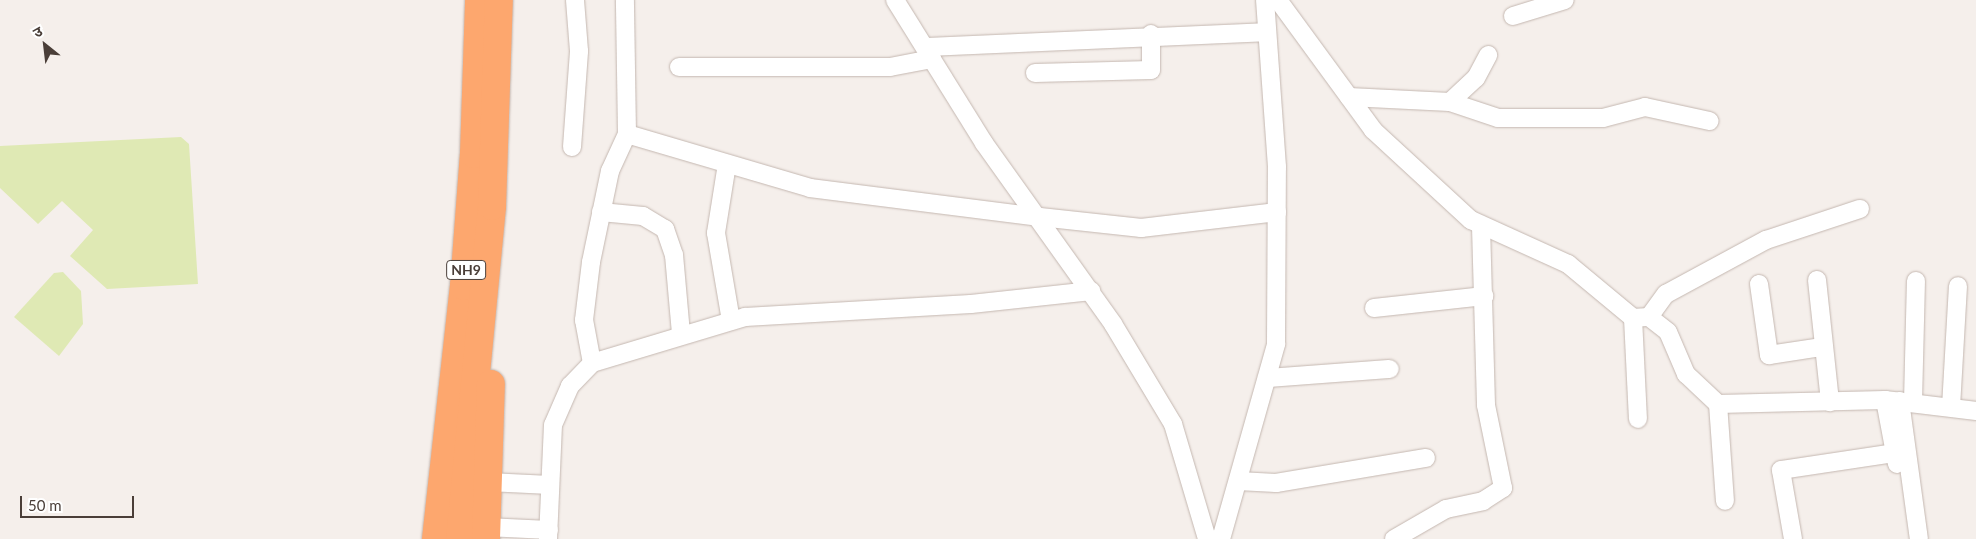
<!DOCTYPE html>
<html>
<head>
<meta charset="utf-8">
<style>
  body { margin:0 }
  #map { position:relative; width:1976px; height:539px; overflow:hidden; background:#f5efeb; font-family:Lato,"Noto Sans Devanagari",sans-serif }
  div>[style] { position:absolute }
  .green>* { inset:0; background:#dfe9b4 }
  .roads { filter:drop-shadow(0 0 1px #c4b7b0) drop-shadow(0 0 1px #c4b7b0) }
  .street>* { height:18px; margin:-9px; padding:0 9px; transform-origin:9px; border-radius:9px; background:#fff }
  .highway>* { height:28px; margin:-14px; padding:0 14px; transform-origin:14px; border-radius:14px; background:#fda76e }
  span { translate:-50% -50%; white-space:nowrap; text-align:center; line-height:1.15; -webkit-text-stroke:4.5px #fff; paint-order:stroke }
  .shield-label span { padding:1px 4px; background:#fff; border:1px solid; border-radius:4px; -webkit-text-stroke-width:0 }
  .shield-label { font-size:14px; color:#4a3e38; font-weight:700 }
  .north { position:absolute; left:20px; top:20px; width:50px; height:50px; -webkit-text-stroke:4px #fff; paint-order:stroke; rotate:331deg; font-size:14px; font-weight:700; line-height:20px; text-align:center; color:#4a3e38 }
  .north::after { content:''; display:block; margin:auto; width:18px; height:22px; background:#4a3e38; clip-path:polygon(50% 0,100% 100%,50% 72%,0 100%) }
  .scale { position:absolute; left:20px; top:496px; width:114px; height:22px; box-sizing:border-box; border:2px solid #4a3e38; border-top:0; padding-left:6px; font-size:15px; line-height:18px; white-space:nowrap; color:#4a3e38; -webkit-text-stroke:4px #fff; paint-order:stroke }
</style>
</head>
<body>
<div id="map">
  <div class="green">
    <div style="clip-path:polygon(181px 137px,189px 144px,198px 284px,107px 289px,70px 256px,93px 230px,62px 201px,38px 224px,0 188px,0 146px)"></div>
    <div style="clip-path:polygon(63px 272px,81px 291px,83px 324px,59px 356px,14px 317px,54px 273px)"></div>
  </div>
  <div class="roads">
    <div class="street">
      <div style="left:895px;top:0;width:168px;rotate:58.1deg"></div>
      <div style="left:984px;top:143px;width:222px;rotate:54.5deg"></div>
      <div style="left:1113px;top:324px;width:117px;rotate:59deg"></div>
      <div style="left:1173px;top:424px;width:120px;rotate:73.5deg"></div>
      <div style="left:1278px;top:0;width:161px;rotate:53.8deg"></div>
      <div style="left:1373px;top:130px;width:133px;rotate:42.6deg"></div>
      <div style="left:1471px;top:220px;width:107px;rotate:24.4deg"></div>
      <div style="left:1568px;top:264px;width:85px;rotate:39.7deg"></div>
      <div style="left:1633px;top:318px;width:16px;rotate:-4deg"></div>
      <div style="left:1649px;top:317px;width:24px;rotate:38deg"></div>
      <div style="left:1668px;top:332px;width:46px;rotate:66.8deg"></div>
      <div style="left:1686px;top:374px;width:44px;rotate:43.2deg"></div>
      <div style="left:1718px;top:404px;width:167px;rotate:-1.4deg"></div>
      <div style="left:1885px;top:400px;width:92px;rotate:6.9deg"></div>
      <div style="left:1513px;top:16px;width:54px;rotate:-17.1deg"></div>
      <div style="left:925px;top:47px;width:342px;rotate:-2.5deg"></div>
      <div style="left:679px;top:67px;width:211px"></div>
      <div style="left:890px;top:67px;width:43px;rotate:-10.8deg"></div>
      <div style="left:1035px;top:73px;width:116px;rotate:-1.5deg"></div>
      <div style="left:1151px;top:70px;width:36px;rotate:-90deg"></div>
      <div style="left:1349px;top:97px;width:101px;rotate:2.8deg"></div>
      <div style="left:1450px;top:102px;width:35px;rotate:-43deg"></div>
      <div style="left:1476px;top:78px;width:26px;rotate:-62deg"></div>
      <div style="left:1450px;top:102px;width:51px;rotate:18.4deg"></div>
      <div style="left:1498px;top:118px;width:105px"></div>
      <div style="left:1603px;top:118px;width:43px;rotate:-14.7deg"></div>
      <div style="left:1645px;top:107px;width:66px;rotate:12.3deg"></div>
      <div style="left:627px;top:134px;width:191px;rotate:16.4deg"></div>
      <div style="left:810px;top:188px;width:232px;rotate:7.2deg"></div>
      <div style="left:1040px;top:217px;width:102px;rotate:6.2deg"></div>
      <div style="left:1141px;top:228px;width:137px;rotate:-6.7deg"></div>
      <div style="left:572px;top:147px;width:96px;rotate:-85.8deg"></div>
      <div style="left:579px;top:51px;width:51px;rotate:-94.5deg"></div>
      <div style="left:727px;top:164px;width:70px;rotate:99.1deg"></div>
      <div style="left:716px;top:233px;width:89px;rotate:80.3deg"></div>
      <div style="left:601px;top:212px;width:42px;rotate:5.4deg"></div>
      <div style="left:643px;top:216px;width:26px;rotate:31deg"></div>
      <div style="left:665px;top:229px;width:28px;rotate:71deg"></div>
      <div style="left:674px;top:255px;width:79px;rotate:84.9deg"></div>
      <div style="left:1817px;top:280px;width:123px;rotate:83.9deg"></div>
      <div style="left:1759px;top:284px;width:72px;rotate:82deg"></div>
      <div style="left:1769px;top:355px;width:54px;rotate:-8.6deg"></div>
      <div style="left:1374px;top:308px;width:111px;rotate:-6.2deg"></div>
      <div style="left:1649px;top:317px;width:29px;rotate:-54deg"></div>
      <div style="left:1666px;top:294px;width:114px;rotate:-28.4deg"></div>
      <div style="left:1766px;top:240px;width:99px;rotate:-18.3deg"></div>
      <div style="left:1633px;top:318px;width:101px;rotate:87.2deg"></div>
      <div style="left:592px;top:363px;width:44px;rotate:-100.5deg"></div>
      <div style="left:584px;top:320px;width:58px;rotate:-83.1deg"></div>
      <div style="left:591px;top:262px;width:93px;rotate:-78.2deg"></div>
      <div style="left:610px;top:171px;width:41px;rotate:-65.3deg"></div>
      <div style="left:627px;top:134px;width:134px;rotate:-90.9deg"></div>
      <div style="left:1267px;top:378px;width:123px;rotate:-4.2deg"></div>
      <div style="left:1885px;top:400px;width:65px;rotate:79.4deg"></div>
      <div style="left:1900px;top:401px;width:139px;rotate:82.2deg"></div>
      <div style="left:1913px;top:402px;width:121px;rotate:-88.6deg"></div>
      <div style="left:1718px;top:404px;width:97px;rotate:85.9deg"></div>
      <div style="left:1951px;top:407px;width:121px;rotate:-86.7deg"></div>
      <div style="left:1238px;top:481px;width:38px;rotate:3deg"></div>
      <div style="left:1276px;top:483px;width:152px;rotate:-9.5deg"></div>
      <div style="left:488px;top:482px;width:62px;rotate:2.8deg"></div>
      <div style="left:486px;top:527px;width:63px;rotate:2.7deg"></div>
      <div style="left:548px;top:539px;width:114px;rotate:-87.5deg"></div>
      <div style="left:553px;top:425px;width:43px;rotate:-66.4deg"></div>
      <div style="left:570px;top:386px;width:32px;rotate:-46deg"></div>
      <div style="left:592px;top:363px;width:160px;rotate:-16.7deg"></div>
      <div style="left:745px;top:317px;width:226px;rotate:-3.3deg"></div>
      <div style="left:971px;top:304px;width:121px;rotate:-6.2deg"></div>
      <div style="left:1221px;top:539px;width:203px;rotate:-74.2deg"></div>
      <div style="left:1276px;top:344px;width:177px;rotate:-89.7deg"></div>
      <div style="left:1277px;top:167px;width:167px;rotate:-94.1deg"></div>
      <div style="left:1394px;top:539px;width:60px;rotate:-30deg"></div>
      <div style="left:1446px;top:509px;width:38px;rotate:-12deg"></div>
      <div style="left:1483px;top:501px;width:24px;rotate:-33deg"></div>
      <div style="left:1503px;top:488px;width:85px;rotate:-101.6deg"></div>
      <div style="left:1486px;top:405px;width:180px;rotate:-91.6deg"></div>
      <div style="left:1793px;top:539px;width:70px;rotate:-99.9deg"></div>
      <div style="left:1781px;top:470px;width:115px;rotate:-8.5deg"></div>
    </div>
    <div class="highway">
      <div style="left:436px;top:539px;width:255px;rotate:-83.7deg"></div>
      <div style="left:464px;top:286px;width:132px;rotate:-85.7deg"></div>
      <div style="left:474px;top:154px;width:154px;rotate:-88.1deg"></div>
      <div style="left:460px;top:539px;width:335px;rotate:-84.5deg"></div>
      <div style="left:492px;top:206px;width:206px;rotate:-88.1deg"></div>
      <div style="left:486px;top:539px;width:155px;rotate:-88.2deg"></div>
    </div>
  </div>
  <div class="shield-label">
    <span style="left:466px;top:270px">NH9</span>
  </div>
  <div class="north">उ</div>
  <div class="scale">50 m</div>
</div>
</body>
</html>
